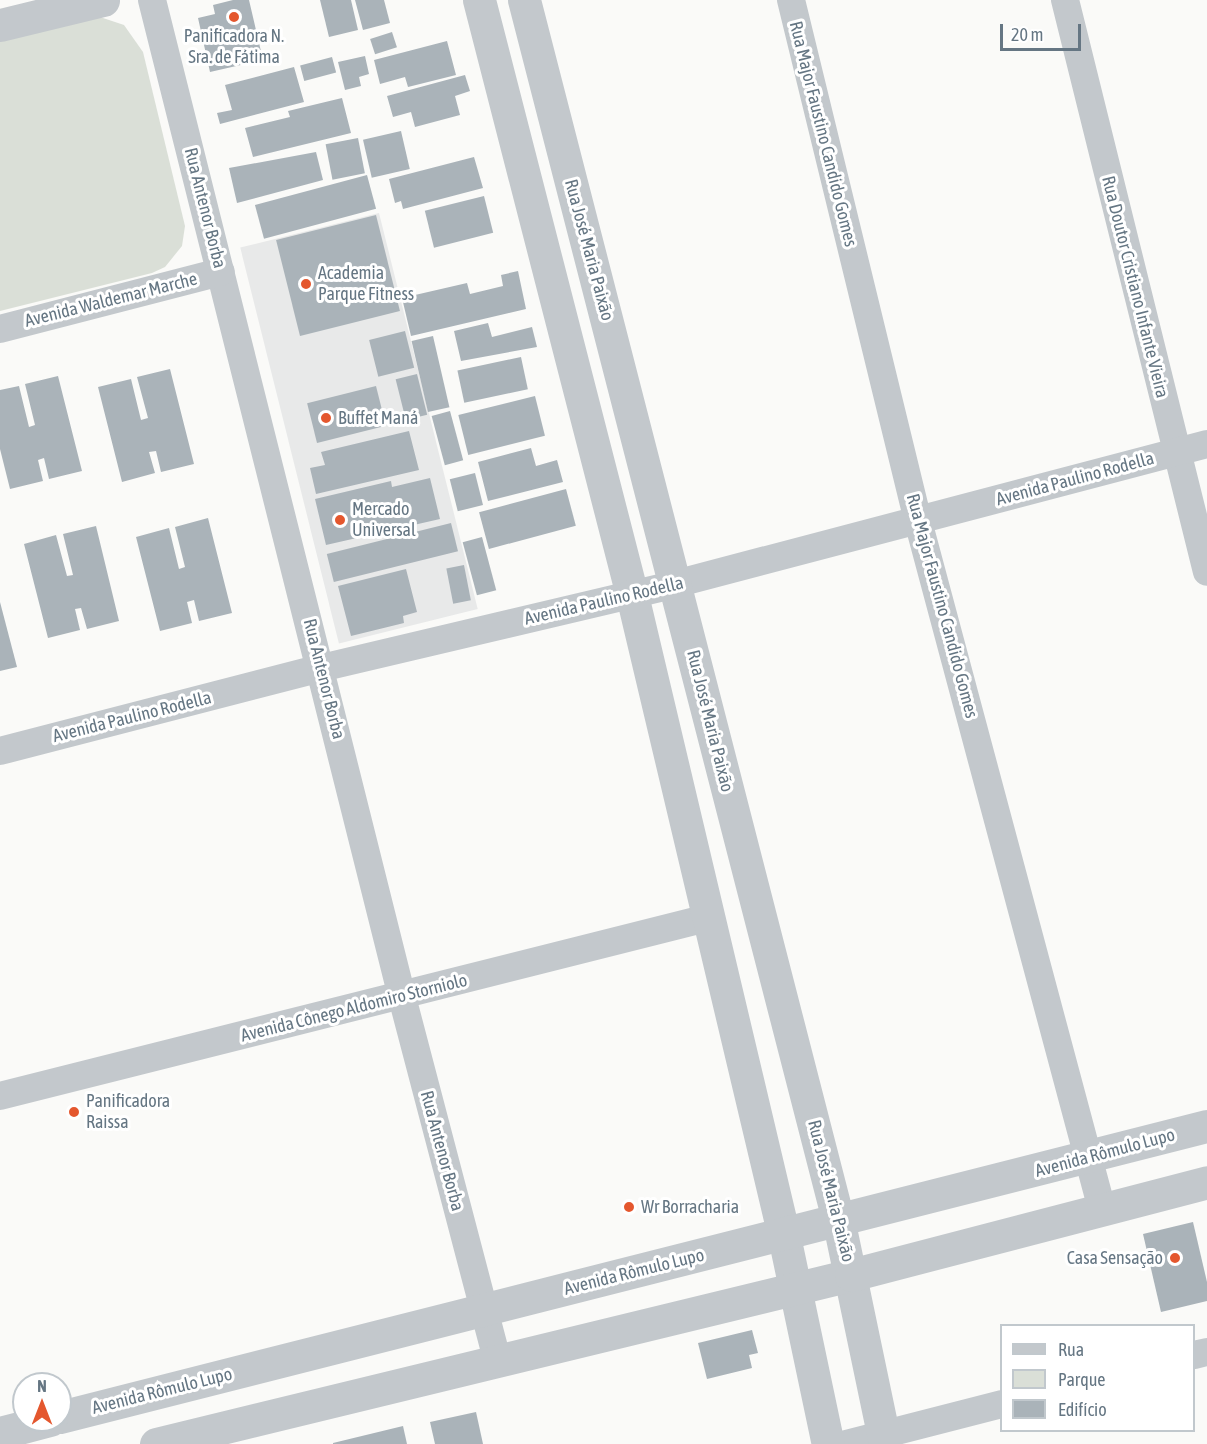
<!DOCTYPE html>
<html>
<head>
<meta charset="utf-8">
<style>
  body { margin:0 }
  #map { position:relative; width:1207px; height:1444px; overflow:hidden; background:#fafaf8; font-family:"Asap Condensed",sans-serif }
  div>[style] { position:absolute }
  .built>* { inset:0; background:#e8e9e9; transform-origin:0 0 }
  .green>* { inset:0; background:#dadfd7 }
  .building>* { inset:0; background:#aab3b9; transform-origin:0 0 }
  .minor>* { height:28px; margin:-14px; padding:0 14px; transform-origin:14px; border-radius:14px; background:#c3c8cc }
  .tertiary>* { height:33px; margin:-16.5px; padding:0 16.5px; transform-origin:16.5px; border-radius:16.5px; background:#c3c8cc }
  .dots>* { width:16px; height:16px; translate:-50% -50%; box-sizing:border-box; border:3px solid #fff; border-radius:50% }
  span { translate:-50% -50%; white-space:nowrap; text-align:center; line-height:1.15; -webkit-text-stroke:6px #fff; paint-order:stroke }
  .poi-label { font-size:18px; color:#657683 }
  .left { translate:0 -50%; text-align:left }
  .right { translate:-100% -50%; text-align:right }
  .street-label { font-size:18px; color:#657683 }
  .legend { position:absolute; left:1000px; top:1324px; width:195px; height:108px; box-sizing:border-box; background:#fff; border:2px solid #c1c8cd; margin:0; padding:8px 10px; list-style:none; font-size:18px; color:#657683 }
  .legend li { display:flex; align-items:center; gap:12px; height:30px }
  .legend b { width:30px; border:2px solid #c1c8cd }
  .north { position:absolute; left:12px; top:1372px; width:60px; height:60px; box-sizing:border-box; background:#fff; border:2px solid #c1c8cd; border-radius:50%; rotate:0deg; font-size:16px; font-weight:700; line-height:24px; text-align:center; color:#657683 }
  .north::after { content:''; display:block; margin:auto; width:21px; height:27px; background:#e4572e; clip-path:polygon(50% 0,100% 100%,50% 72%,0 100%) }
  .scale { position:absolute; left:1000px; top:24px; width:81px; height:27px; box-sizing:border-box; border:3px solid #657683; border-top:0; padding-left:8px; font-size:18px; line-height:21px; white-space:nowrap; color:#657683; -webkit-text-stroke:4px #fff; paint-order:stroke }
</style>
</head>
<body>
<div id="map">
  <div class="built">
    <div style="left:379px;top:213px;width:408px;height:143px;rotate:76deg"></div>
  </div>
  <div class="green">
    <div style="clip-path:polygon(94px 15px,124px 25px,143px 52px,185px 226px,182px 246px,165px 267px,152px 273px,0 311px,0 39px)"></div>
  </div>
  <div class="building">
    <div style="clip-path:polygon(233px 0,249px 0,263px 60px,210px 72px,198px 18px,215px 14px,213px 5px)"></div>
    <div style="clip-path:polygon(320px 0,351px 0,358px 30px,329px 37px)"></div>
    <div style="clip-path:polygon(355px 0,384px 0,390px 23px,363px 30px)"></div>
    <div style="left:392px;top:32px;width:16px;height:23px;rotate:72deg"></div>
    <div style="clip-path:polygon(447px 41px,456px 75px,408px 87px,405px 77px,380px 84px,374px 60px)"></div>
    <div style="clip-path:polygon(365px 56px,369px 74px,359px 77px,361px 86px,345px 90px,338px 62px)"></div>
    <div style="left:332px;top:57px;width:16px;height:33px;rotate:75deg"></div>
    <div style="clip-path:polygon(294px 67px,304px 102px,220px 124px,217px 113px,232px 110px,225px 85px)"></div>
    <div style="clip-path:polygon(465px 75px,470px 91px,455px 96px,460px 115px,415px 127px,411px 112px,393px 117px,387px 96px)"></div>
    <div style="clip-path:polygon(342px 98px,351px 133px,253px 157px,245px 128px,290px 117px,288px 111px)"></div>
    <div style="left:401px;top:131px;width:39px;height:39px;rotate:77deg"></div>
    <div style="left:358px;top:138px;width:36px;height:33px;rotate:79deg"></div>
    <div style="clip-path:polygon(316px 152px,323px 180px,237px 203px,229px 168px)"></div>
    <div style="clip-path:polygon(474px 157px,483px 188px,403px 209px,401px 201px,395px 203px,389px 179px)"></div>
    <div style="left:367px;top:175px;width:35px;height:116px;rotate:75deg"></div>
    <div style="left:484px;top:196px;width:38px;height:61px;rotate:76deg"></div>
    <div style="left:376px;top:215px;width:99px;height:103px;rotate:76deg"></div>
    <div style="clip-path:polygon(518px 271px,526px 309px,411px 336px,402px 298px,467px 283px,470px 294px,503px 286px,501px 275px)"></div>
    <div style="clip-path:polygon(488px 323px,492px 337px,532px 327px,537px 347px,461px 361px,454px 331px)"></div>
    <div style="left:405px;top:331px;width:38px;height:37px;rotate:76deg"></div>
    <div style="left:433px;top:336px;width:73px;height:22px;rotate:77deg"></div>
    <div style="left:521px;top:357px;width:33px;height:65px;rotate:78deg"></div>
    <div style="clip-path:polygon(170px 369px,194px 464px,161px 472px,156px 451px,149px 452px,155px 473px,122px 482px,98px 387px,131px 379px,141px 420px,148px 418px,137px 377px)"></div>
    <div style="left:417px;top:374px;width:42px;height:22px;rotate:76deg"></div>
    <div style="clip-path:polygon(58px 376px,82px 471px,49px 479px,44px 458px,38px 460px,43px 481px,10px 489px,0 449px,0 390px,19px 386px,29px 427px,35px 425px,25px 384px)"></div>
    <div style="left:376px;top:386px;width:41px;height:71px;rotate:76deg"></div>
    <div style="left:535px;top:396px;width:41px;height:79px;rotate:76deg"></div>
    <div style="left:450px;top:411px;width:51px;height:19px;rotate:75deg"></div>
    <div style="clip-path:polygon(409px 431px,419px 470px,316px 494px,310px 468px,325px 465px,321px 452px)"></div>
    <div style="clip-path:polygon(531px 448px,536px 466px,557px 460px,563px 482px,488px 501px,478px 462px)"></div>
    <div style="left:475px;top:473px;width:33px;height:26px;rotate:76deg"></div>
    <div style="clip-path:polygon(430px 478px,440px 519px,326px 545px,315px 499px,391px 481px,392px 487px)"></div>
    <div style="left:566px;top:489px;width:38px;height:90px;rotate:75deg"></div>
    <div style="clip-path:polygon(208px 518px,232px 613px,199px 621px,194px 600px,187px 602px,192px 623px,160px 631px,136px 537px,169px 528px,179px 569px,185px 567px,175px 527px)"></div>
    <div style="left:451px;top:523px;width:29px;height:128px;rotate:76deg"></div>
    <div style="clip-path:polygon(96px 526px,119px 621px,87px 629px,81px 608px,75px 609px,80px 630px,48px 638px,24px 544px,56px 535px,67px 576px,73px 575px,63px 534px)"></div>
    <div style="left:482px;top:537px;width:55px;height:20px;rotate:75deg"></div>
    <div style="left:464px;top:565px;width:36px;height:18px;rotate:79deg"></div>
    <div style="clip-path:polygon(406px 569px,417px 612px,403px 616px,404px 623px,351px 636px,338px 586px)"></div>
    <div style="clip-path:polygon(0 602px,17px 667px,0 671px)"></div>
    <div style="clip-path:polygon(1193px 1222px,1207px 1282px,1207px 1301px,1161px 1312px,1143px 1234px)"></div>
    <div style="clip-path:polygon(752px 1330px,758px 1353px,749px 1355px,752px 1368px,707px 1379px,698px 1343px)"></div>
    <div style="clip-path:polygon(476px 1412px,483px 1444px,435px 1444px,430px 1422px)"></div>
    <div style="clip-path:polygon(403px 1426px,407px 1444px,333px 1444px,333px 1443px)"></div>
  </div>
  <div class="minor">
    <div style="left:152px;top:0;width:1028px;rotate:75.92deg"></div>
    <div style="left:402px;top:997px;width:373px;rotate:75.3deg"></div>
    <div style="left:791px;top:0;width:536px;rotate:76.3deg"></div>
    <div style="left:918px;top:521px;width:712px;rotate:75.03deg"></div>
    <div style="left:1065px;top:0;width:589px;rotate:76.06deg"></div>
    <div style="left:0;top:329px;width:228px;rotate:-14.5deg"></div>
    <div style="left:0;top:751px;width:332px;rotate:-14.5deg"></div>
    <div style="left:321px;top:668px;width:364px;rotate:-13.3deg"></div>
    <div style="left:675px;top:584px;width:550px;rotate:-14.74deg"></div>
    <div style="left:0;top:1096px;width:729px;rotate:-14.13deg"></div>
    <div style="left:1194px;top:1355px;width:13px;rotate:-13deg"></div>
    <div style="left:846px;top:1444px;width:161px;rotate:-14.4deg"></div>
  </div>
  <div class="tertiary">
    <div style="left:479px;top:0;width:614px;rotate:75.58deg"></div>
    <div style="left:632px;top:595px;width:659px;rotate:76.66deg"></div>
    <div style="left:784px;top:1236px;width:213px;rotate:78.1deg"></div>
    <div style="left:524px;top:0;width:1263px;rotate:75.56deg"></div>
    <div style="left:839px;top:1223px;width:226px;rotate:78.2deg"></div>
    <div style="left:0;top:25px;width:106px;rotate:-13.6deg"></div>
    <div style="left:60px;top:1417px;width:1183px;rotate:-14.24deg"></div>
    <div style="left:0;top:1433px;width:52px;rotate:-14.6deg"></div>
    <div style="left:156px;top:1444px;width:715px;rotate:-13.67deg"></div>
    <div style="left:851px;top:1275px;width:368px;rotate:-14.6deg"></div>
  </div>
  <div class="dots">
    <div style="left:234px;top:17px;background:#e4572e"></div>
    <div style="left:306px;top:284px;background:#e4572e"></div>
    <div style="left:326px;top:418px;background:#e4572e"></div>
    <div style="left:340px;top:520px;background:#e4572e"></div>
    <div style="left:74px;top:1112px;background:#e4572e"></div>
    <div style="left:629px;top:1207px;background:#e4572e"></div>
    <div style="left:1175px;top:1258px;background:#e4572e"></div>
  </div>
  <div class="poi-label">
    <span style="left:234px;top:47px">Panificadora N.<br>Sra. de Fátima</span>
    <span class="left" style="left:318px;top:284px">Academia<br>Parque Fitness</span>
    <span class="left" style="left:338px;top:418px">Buffet Maná</span>
    <span class="left" style="left:352px;top:520px">Mercado<br>Universal</span>
    <span class="left" style="left:86px;top:1112px">Panificadora<br>Raissa</span>
    <span class="left" style="left:641px;top:1207px">Wr Borracharia</span>
    <span class="right" style="left:1163px;top:1258px">Casa Sensação</span>
  </div>
  <div class="street-label">
    <span style="left:823px;top:134px;rotate:76deg">Rua Major Faustino Candido Gomes</span>
    <span style="left:205px;top:208px;rotate:76deg">Rua Antenor Borba</span>
    <span style="left:589px;top:250px;rotate:75deg">Rua José Maria Paixão</span>
    <span style="left:1135px;top:287px;rotate:76deg">Rua Doutor Cristiano Infante Vieira</span>
    <span style="left:111px;top:300px;rotate:-14deg">Avenida Waldemar Marche</span>
    <span style="left:1075px;top:479px;rotate:-15deg">Avenida Paulino Rodella</span>
    <span style="left:604px;top:601px;rotate:-13deg">Avenida Paulino Rodella</span>
    <span style="left:942px;top:606px;rotate:75deg">Rua Major Faustino Candido Gomes</span>
    <span style="left:324px;top:679px;rotate:76deg">Rua Antenor Borba</span>
    <span style="left:132px;top:717px;rotate:-14deg">Avenida Paulino Rodella</span>
    <span style="left:710px;top:721px;rotate:76deg">Rua José Maria Paixão</span>
    <span style="left:354px;top:1008px;rotate:-14deg">Avenida Cônego Aldomiro Storniolo</span>
    <span style="left:442px;top:1151px;rotate:75deg">Rua Antenor Borba</span>
    <span style="left:1105px;top:1153px;rotate:-15deg">Avenida Rômulo Lupo</span>
    <span style="left:831px;top:1191px;rotate:76deg">Rua José Maria Paixão</span>
    <span style="left:634px;top:1272px;rotate:-14deg">Avenida Rômulo Lupo</span>
    <span style="left:162px;top:1391px;rotate:-14deg">Avenida Rômulo Lupo</span>
  </div>
  <ul class="legend">
  <li><b style="height:8px;background:#c3c8cc"></b>Rua</li>
  <li><b style="height:16px;background:#dadfd7"></b>Parque</li>
  <li><b style="height:16px;background:#aab3b9"></b>Edifício</li>
  </ul>
  <div class="north">N</div>
  <div class="scale">20 m</div>
</div>
</body>
</html>
